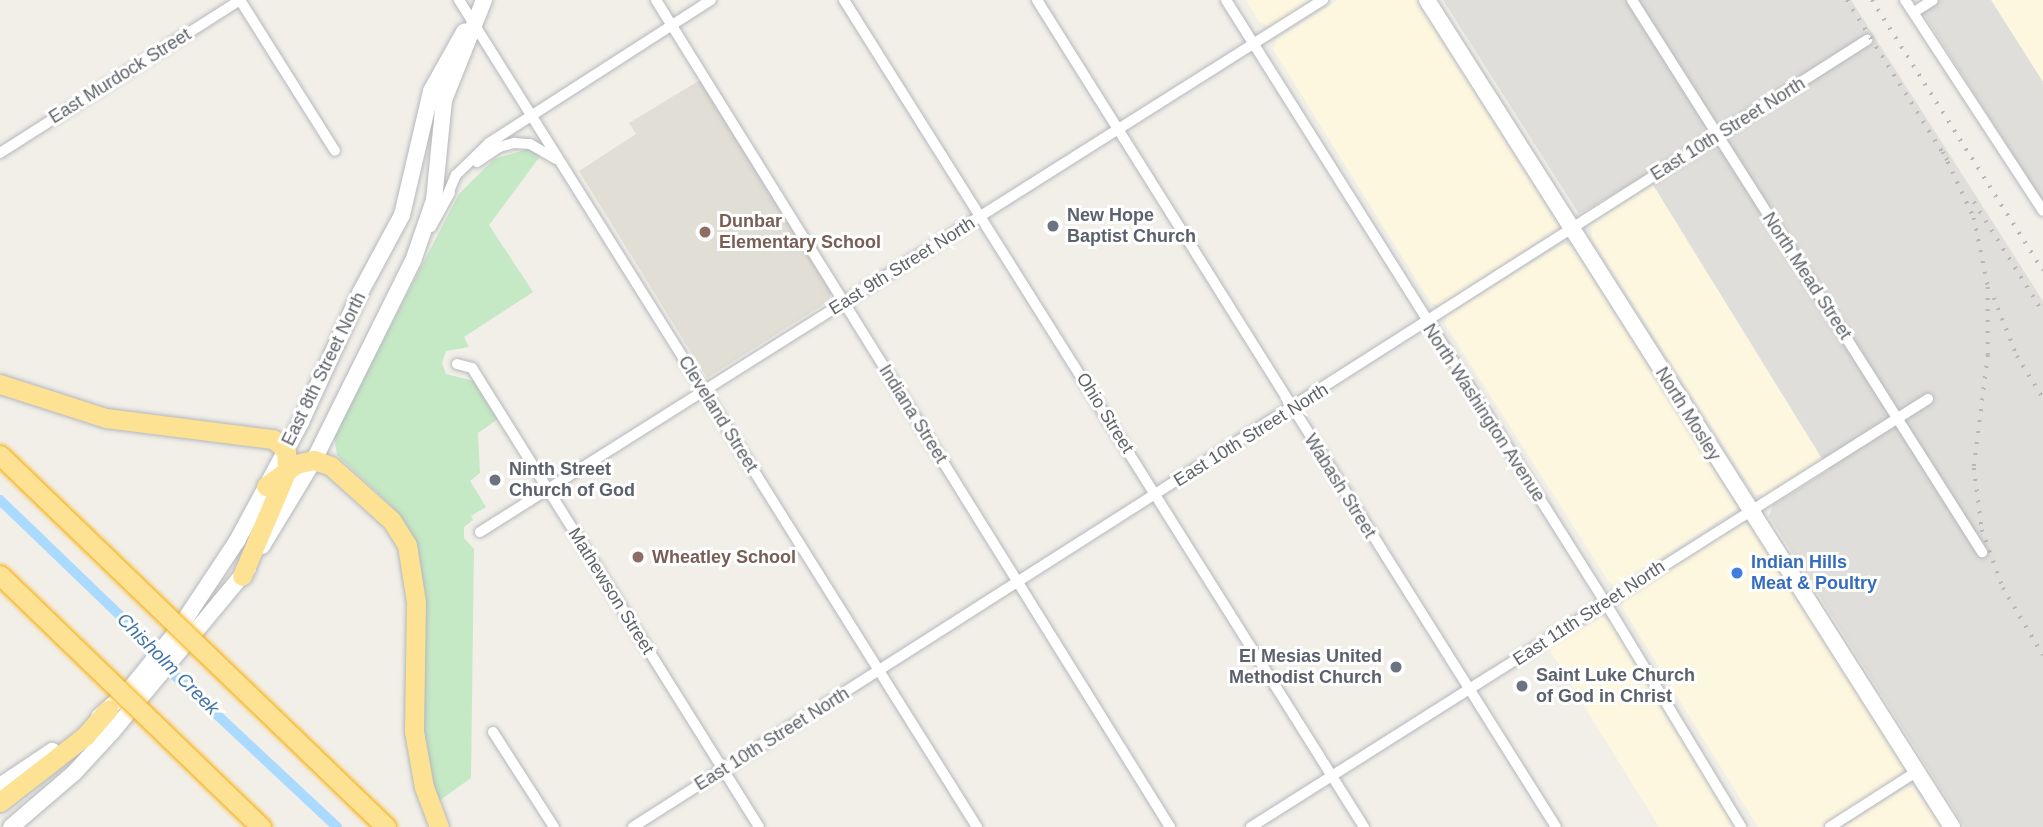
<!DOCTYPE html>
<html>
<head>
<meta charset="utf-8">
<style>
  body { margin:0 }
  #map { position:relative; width:2043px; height:827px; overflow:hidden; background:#f1efe8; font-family:Arial,sans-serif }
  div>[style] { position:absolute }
  .commercial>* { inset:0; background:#fef7e0 }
  .industrial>* { inset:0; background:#e0deda }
  .education>* { inset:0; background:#e1ded6 }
  .green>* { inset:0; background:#c5e8c5 }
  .canal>* { height:10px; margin:-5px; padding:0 5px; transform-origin:5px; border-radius:5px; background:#aadaff }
  .roads { filter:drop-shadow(0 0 2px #b5b8bc) drop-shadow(0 0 2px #b5b8bc) }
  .street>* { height:10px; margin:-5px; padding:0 5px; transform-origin:5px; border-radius:5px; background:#fff }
  .secondary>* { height:16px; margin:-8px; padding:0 8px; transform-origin:8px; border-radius:8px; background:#fff }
  .highway>* { height:19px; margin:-9.5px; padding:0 9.5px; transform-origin:9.5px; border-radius:9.5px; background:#fde293 }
  .rail>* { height:3.5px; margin-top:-1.75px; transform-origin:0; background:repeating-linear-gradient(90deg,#b6b7b8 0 2px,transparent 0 11px) }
  .bridges { filter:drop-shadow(0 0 2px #f9ab00) drop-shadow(0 0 2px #f9ab00) }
  .highway-bridge>* { height:19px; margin:-9.5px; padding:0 9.5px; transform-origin:9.5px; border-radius:9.5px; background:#fde293 }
  .dots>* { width:19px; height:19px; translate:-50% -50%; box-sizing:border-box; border:4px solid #fff; border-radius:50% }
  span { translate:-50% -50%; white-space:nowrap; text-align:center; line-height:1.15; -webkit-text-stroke:6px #fff; paint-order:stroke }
  .street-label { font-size:18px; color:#5f6368 }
  .worship-label { font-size:18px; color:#5b616d; font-weight:700 }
  .left { translate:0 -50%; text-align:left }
  .right { translate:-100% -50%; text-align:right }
  .education-label { font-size:18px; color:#785e54; font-weight:700 }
  .shop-label { font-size:18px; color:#366cbe; font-weight:700 }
  .water-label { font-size:19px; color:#4174aa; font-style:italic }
</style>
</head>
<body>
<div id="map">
  <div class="commercial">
    <div style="clip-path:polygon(1246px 0,1312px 0,1270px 27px,1259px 22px)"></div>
    <div style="clip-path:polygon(1338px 0,1418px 0,1560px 227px,1440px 306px,1431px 303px,1273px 49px,1277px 39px)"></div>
    <div style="clip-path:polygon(1991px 0,2043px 0,2043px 82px)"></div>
    <div style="clip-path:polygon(1653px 185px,1822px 459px,1766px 495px,1755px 494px,1592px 239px,1591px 224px)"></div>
    <div style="clip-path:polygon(1563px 244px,1573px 247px,1738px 508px,1617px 587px,1609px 582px,1445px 324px,1447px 315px)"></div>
    <div style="clip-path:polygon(1743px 523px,1753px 528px,1903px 763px,1904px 770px,1896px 781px,1822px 827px,1758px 827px,1622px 607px,1625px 598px)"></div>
    <div style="clip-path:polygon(1601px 617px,1611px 622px,1738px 827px,1659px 827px,1549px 649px)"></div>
    <div style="clip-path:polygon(1913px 786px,1943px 827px,1843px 827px,1905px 788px)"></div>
  </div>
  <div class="industrial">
    <div style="clip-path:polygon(1443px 0,1851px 0,2043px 301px,2043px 827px,1965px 827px,1769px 516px,1773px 505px,1829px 470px,1647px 175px,1579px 214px)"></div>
    <div style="clip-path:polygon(1939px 0,1991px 0,2043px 82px,2043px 202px,1922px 11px)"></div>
  </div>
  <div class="education">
    <div style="clip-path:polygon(700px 80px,831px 293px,829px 301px,707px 378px,579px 171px,636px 134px,629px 123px)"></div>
  </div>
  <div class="green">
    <div style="clip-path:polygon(528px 149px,541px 155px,489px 225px,533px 292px,464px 337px,469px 347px,446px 351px,442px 363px,446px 374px,474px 381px,498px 419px,478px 433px,480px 473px,470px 481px,486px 507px,471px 516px,473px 520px,464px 527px,464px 538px,474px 549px,471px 778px,436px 803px,422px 759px,423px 600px,418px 550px,395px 509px,337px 455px,334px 435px,459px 194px,494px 159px)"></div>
  </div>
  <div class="canal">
    <div style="left:0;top:500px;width:190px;rotate:43.9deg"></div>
    <div style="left:137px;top:632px;width:25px;rotate:56deg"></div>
    <div style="left:151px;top:653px;width:255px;rotate:43.1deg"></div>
  </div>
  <div class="roads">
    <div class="street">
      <div style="left:240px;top:0;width:178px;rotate:57.8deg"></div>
      <div style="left:459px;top:0;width:976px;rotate:57.94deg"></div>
      <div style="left:656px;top:0;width:974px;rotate:58.14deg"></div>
      <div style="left:844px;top:0;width:977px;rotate:57.84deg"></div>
      <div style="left:1037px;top:0;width:976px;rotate:57.89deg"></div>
      <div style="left:1226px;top:0;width:711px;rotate:57.81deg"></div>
      <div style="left:1605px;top:602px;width:263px;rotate:58.8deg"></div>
      <div style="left:1632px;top:0;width:654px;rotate:57.62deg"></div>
      <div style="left:1905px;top:0;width:252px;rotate:56.8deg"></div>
      <div style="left:1914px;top:12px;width:22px;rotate:-32deg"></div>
      <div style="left:0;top:153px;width:285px;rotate:-32.5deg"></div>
      <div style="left:477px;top:162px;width:27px;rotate:-34deg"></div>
      <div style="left:499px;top:147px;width:16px;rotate:-15deg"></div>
      <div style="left:514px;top:143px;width:16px;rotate:4deg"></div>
      <div style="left:530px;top:144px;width:30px;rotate:30deg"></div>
      <div style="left:447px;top:196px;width:23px;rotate:-67deg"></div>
      <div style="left:456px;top:175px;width:46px;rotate:-44.1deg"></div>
      <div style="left:489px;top:143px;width:264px;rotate:-32.8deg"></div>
      <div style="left:431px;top:227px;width:39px;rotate:-61deg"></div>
      <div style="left:457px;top:364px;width:16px;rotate:15deg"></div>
      <div style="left:472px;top:368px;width:541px;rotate:57.98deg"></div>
      <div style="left:480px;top:532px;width:997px;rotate:-32.26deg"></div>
      <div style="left:493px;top:732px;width:113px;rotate:57.3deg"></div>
      <div style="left:633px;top:827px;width:1464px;rotate:-32.53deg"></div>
      <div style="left:1251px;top:827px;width:801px;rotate:-32.3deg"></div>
      <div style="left:1830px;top:827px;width:102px;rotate:-32.6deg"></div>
    </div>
    <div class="secondary">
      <div style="left:1427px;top:0;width:980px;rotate:57.59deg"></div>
      <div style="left:262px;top:546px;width:100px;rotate:-58.8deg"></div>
      <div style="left:314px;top:460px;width:222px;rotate:-63.6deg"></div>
      <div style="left:413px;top:261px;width:65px;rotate:-71deg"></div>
      <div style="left:434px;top:200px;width:100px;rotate:-84.3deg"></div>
      <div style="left:444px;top:100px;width:108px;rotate:-68.2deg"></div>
      <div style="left:99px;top:717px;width:40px;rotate:-42deg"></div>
      <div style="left:129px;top:690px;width:77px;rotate:-50.8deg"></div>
      <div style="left:178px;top:630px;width:107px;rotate:-56.5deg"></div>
      <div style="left:237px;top:541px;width:135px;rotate:-61.7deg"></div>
      <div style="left:301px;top:422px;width:142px;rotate:-65.4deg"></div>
      <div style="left:360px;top:293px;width:89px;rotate:-61.7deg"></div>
      <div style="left:402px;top:215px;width:127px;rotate:-76.8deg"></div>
      <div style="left:431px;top:91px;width:68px;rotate:-60.8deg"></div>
      <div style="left:0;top:786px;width:63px;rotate:-33.9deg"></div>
      <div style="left:11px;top:827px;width:83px;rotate:-40.6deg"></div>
      <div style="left:74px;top:773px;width:56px;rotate:-47.2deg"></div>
      <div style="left:112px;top:732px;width:213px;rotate:-50.3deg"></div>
    </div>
    <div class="highway">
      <div style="left:0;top:384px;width:111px;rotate:17.8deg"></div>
      <div style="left:106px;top:418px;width:168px;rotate:7.2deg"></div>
      <div style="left:273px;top:439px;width:17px;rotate:40deg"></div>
      <div style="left:286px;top:450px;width:20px;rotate:87deg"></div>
      <div style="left:287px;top:470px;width:115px;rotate:113deg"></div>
      <div style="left:266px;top:486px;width:37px;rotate:-36deg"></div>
      <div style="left:296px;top:464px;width:18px;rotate:-13deg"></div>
      <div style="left:314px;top:460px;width:18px;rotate:19deg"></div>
      <div style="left:331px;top:466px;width:82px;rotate:42deg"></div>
      <div style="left:392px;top:521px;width:28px;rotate:58deg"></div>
      <div style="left:407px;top:545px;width:58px;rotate:81deg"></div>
      <div style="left:416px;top:602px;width:129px;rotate:90.9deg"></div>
      <div style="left:414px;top:731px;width:57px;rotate:79.9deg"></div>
      <div style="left:424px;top:787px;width:43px;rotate:69.4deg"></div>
      <div style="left:0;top:802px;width:108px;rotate:-37.8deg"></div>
      <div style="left:85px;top:736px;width:35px;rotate:-49deg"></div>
    </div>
  </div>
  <div class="rail">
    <div style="left:1847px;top:0;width:190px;rotate:57.9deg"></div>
    <div style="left:1872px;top:0;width:320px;rotate:57.7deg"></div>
    <div style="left:1943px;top:152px;width:73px;rotate:64.8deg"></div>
    <div style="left:1974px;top:218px;width:70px;rotate:78.5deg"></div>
    <div style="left:1988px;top:287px;width:68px;rotate:90deg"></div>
    <div style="left:1988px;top:355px;width:114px;rotate:97.1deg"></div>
    <div style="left:1974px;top:468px;width:63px;rotate:82.6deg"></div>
    <div style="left:1982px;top:530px;width:62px;rotate:70.1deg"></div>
    <div style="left:2003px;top:588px;width:78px;rotate:59.2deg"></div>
    <div style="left:1974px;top:202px;width:130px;rotate:57.9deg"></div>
    <div style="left:1994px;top:298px;width:62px;rotate:68.4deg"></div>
    <div style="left:2017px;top:356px;width:49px;rotate:58.2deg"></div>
  </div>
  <div class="bridges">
    <div class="highway-bridge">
      <div style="left:0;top:455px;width:536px;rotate:43.94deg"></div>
      <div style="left:0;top:575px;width:363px;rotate:44deg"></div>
    </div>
  </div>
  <div class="dots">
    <div style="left:1053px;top:226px;background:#6b7280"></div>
    <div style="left:705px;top:232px;background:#8d6e63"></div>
    <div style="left:495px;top:480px;background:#6b7280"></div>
    <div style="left:638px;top:557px;background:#8d6e63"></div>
    <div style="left:1737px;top:573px;background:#3f7fe0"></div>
    <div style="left:1396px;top:667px;background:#6b7280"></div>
    <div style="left:1522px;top:686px;background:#6b7280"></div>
  </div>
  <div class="street-label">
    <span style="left:120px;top:76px;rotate:-32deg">East Murdock Street</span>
    <span style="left:1728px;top:129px;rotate:-32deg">East 10th Street North</span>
    <span style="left:902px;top:266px;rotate:-32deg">East 9th Street North</span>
    <span style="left:1807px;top:276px;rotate:57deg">North Mead Street</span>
    <span style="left:324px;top:369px;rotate:-64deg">East 8th Street North</span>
    <span style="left:1105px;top:413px;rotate:58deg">Ohio Street</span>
    <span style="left:1484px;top:413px;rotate:57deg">North Washington Avenue</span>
    <span style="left:718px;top:414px;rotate:58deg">Cleveland Street</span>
    <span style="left:913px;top:414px;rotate:58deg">Indiana Street</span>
    <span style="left:1688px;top:414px;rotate:58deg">North Mosley</span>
    <span style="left:1251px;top:435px;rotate:-32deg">East 10th Street North</span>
    <span style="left:1340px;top:486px;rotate:58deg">Wabash Street</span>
    <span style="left:611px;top:591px;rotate:58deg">Mathewson Street</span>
    <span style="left:1589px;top:613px;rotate:-33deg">East 11th Street North</span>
    <span style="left:772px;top:739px;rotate:-32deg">East 10th Street North</span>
  </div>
  <div class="worship-label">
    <span class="left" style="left:1067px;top:226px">New Hope<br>Baptist Church</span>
    <span class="left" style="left:509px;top:480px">Ninth Street<br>Church of God</span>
    <span class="right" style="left:1382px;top:667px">El Mesias United<br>Methodist Church</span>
    <span class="left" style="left:1536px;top:686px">Saint Luke Church<br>of God in Christ</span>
  </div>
  <div class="education-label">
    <span class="left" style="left:719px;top:232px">Dunbar<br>Elementary School</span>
    <span class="left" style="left:652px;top:557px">Wheatley School</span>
  </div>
  <div class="shop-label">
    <span class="left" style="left:1751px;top:573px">Indian Hills<br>Meat &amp; Poultry</span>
  </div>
  <div class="water-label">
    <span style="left:168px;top:664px;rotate:45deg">Chisholm Creek</span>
  </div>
</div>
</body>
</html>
